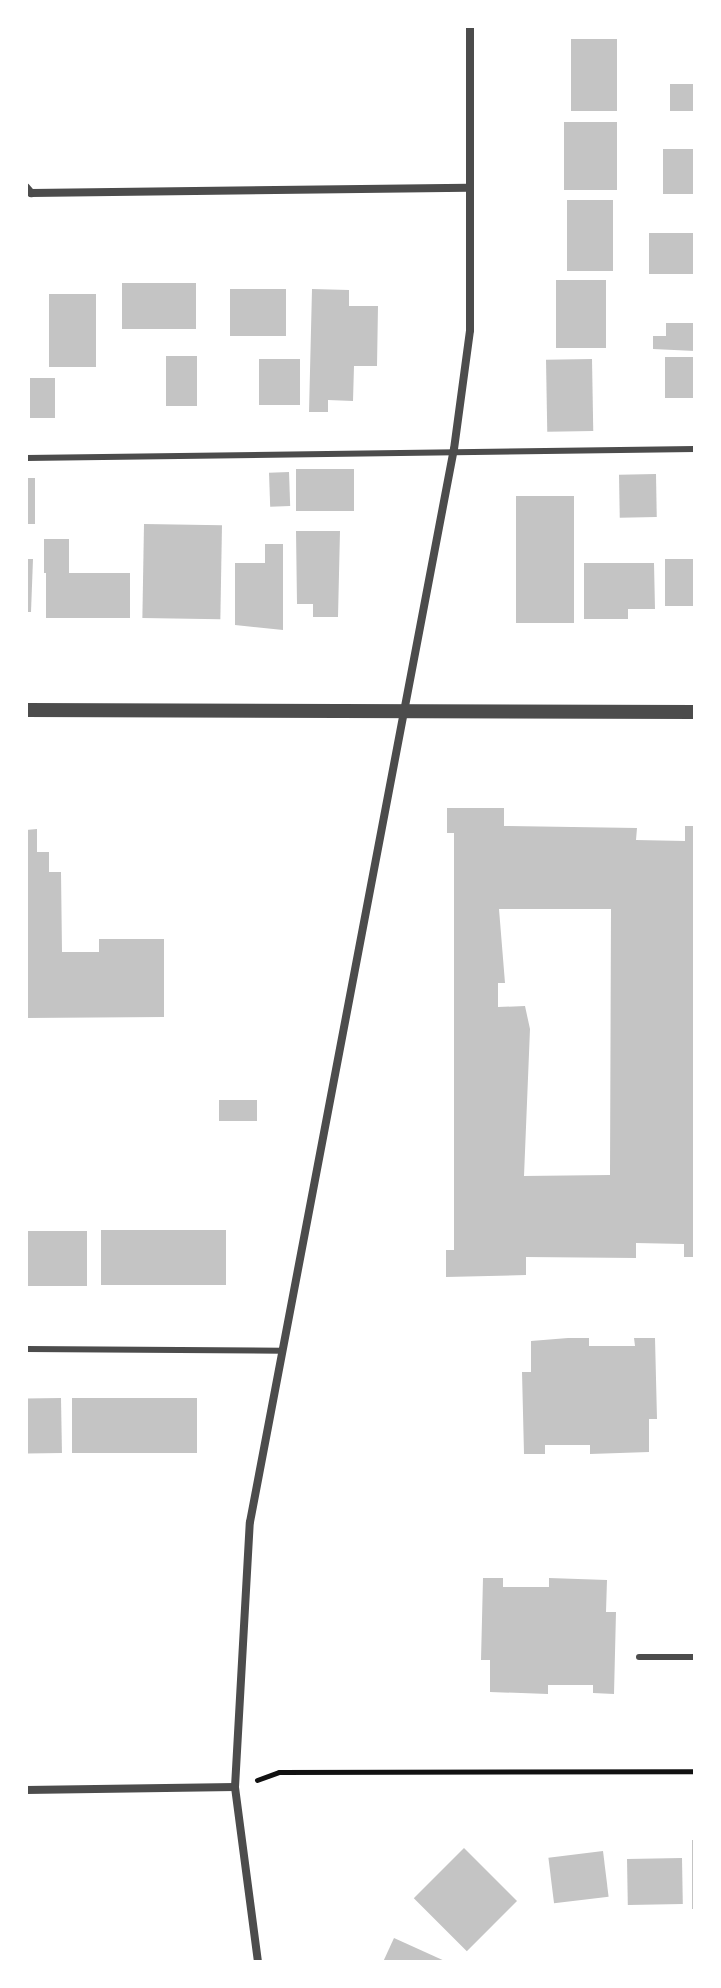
<!DOCTYPE html>
<html>
<head>
<meta charset="utf-8">
<style>
  body { margin:0 }
  #map { position:relative; width:721px; height:1988px; overflow:hidden; background:#fff; font-family:Cabin,sans-serif }
  div>[style] { position:absolute }
  .building>* { inset:0; background:#c4c4c4; transform-origin:0 0 }
  .path>* { height:5px; margin:-2.5px; padding:0 2.5px; transform-origin:2.5px; border-radius:2.5px; background:#111 }
  .service>* { height:6px; margin:-3px; padding:0 3px; transform-origin:3px; border-radius:3px; background:#4c4c4c }
  .minor>* { height:8px; margin:-4px; padding:0 4px; transform-origin:4px; border-radius:4px; background:#4c4c4c }
  .tertiary>* { height:14px; margin:-7px; padding:0 7px; transform-origin:7px; border-radius:7px; background:#4c4c4c }
  span { translate:-50% -50%; white-space:nowrap; text-align:center; line-height:1.15; -webkit-text-stroke:6px #fff; paint-order:stroke }
  .frame { position:absolute; inset:0; border:28px solid #fff; pointer-events:none }
</style>
</head>
<body>
<div id="map">
  <div class="building">
    <div style="left:571px;top:39px;width:46px;height:72px"></div>
    <div style="left:670px;top:84px;width:25px;height:27px"></div>
    <div style="left:564px;top:122px;width:53px;height:68px"></div>
    <div style="left:663px;top:149px;width:32px;height:45px"></div>
    <div style="left:567px;top:200px;width:46px;height:71px"></div>
    <div style="left:649px;top:233px;width:44px;height:41px"></div>
    <div style="left:556px;top:280px;width:50px;height:68px"></div>
    <div style="left:122px;top:283px;width:74px;height:46px"></div>
    <div style="left:230px;top:289px;width:56px;height:47px"></div>
    <div style="clip-path:polygon(312px 289px,349px 290px,349px 306px,378px 306px,377px 366px,354px 366px,353px 401px,328px 400px,328px 412px,309px 412px)"></div>
    <div style="left:49px;top:294px;width:47px;height:73px"></div>
    <div style="clip-path:polygon(666px 323px,695px 323px,695px 351px,653px 349px,653px 336px,666px 336px)"></div>
    <div style="left:166px;top:356px;width:31px;height:50px"></div>
    <div style="left:695px;top:357px;width:41px;height:30px;rotate:90deg"></div>
    <div style="left:259px;top:359px;width:41px;height:46px"></div>
    <div style="left:592px;top:359px;width:72px;height:46px;rotate:89deg"></div>
    <div style="left:30px;top:378px;width:25px;height:40px"></div>
    <div style="left:296px;top:469px;width:58px;height:42px"></div>
    <div style="left:289px;top:472px;width:34px;height:20px;rotate:88deg"></div>
    <div style="left:656px;top:474px;width:43px;height:37px;rotate:89deg"></div>
    <div style="left:26px;top:478px;width:9px;height:46px"></div>
    <div style="left:516px;top:496px;width:58px;height:127px"></div>
    <div style="left:144px;top:524px;width:78px;height:94px;rotate:1deg"></div>
    <div style="clip-path:polygon(296px 531px,340px 531px,338px 617px,313px 617px,313px 604px,297px 604px)"></div>
    <div style="left:44px;top:539px;width:25px;height:34px"></div>
    <div style="clip-path:polygon(265px 544px,283px 544px,283px 630px,235px 625px,235px 563px,265px 563px)"></div>
    <div style="clip-path:polygon(26px 559px,33px 559px,31px 612px,26px 612px)"></div>
    <div style="left:665px;top:559px;width:30px;height:47px"></div>
    <div style="clip-path:polygon(584px 563px,654px 563px,655px 609px,628px 609px,628px 619px,584px 619px)"></div>
    <div style="left:130px;top:573px;width:45px;height:84px;rotate:90deg"></div>
    <div style="clip-path:polygon(evenodd,447px 808px,504px 808px,504px 826px,637px 828px,636px 840px,685px 841px,685px 826px,695px 826px,695px 1257px,684px 1257px,684px 1244px,636px 1243px,636px 1258px,526px 1257px,526px 1275px,446px 1277px,446px 1250px,454px 1250px,454px 833px,447px 833px,447px 808px,499px 909px,611px 909px,610px 1175px,524px 1176px,530px 1029px,525px 1006px,498px 1007px,498px 983px,505px 983px,499px 909px)"></div>
    <div style="clip-path:polygon(37px 829px,37px 852px,49px 852px,49px 872px,61px 872px,62px 952px,99px 952px,99px 939px,164px 939px,164px 1017px,26px 1018px,26px 830px)"></div>
    <div style="left:219px;top:1100px;width:38px;height:21px"></div>
    <div style="left:226px;top:1230px;width:55px;height:125px;rotate:90deg"></div>
    <div style="left:26px;top:1231px;width:61px;height:55px"></div>
    <div style="clip-path:polygon(568px 1338px,589px 1338px,589px 1346px,635px 1346px,634px 1338px,655px 1338px,657px 1419px,649px 1419px,649px 1452px,590px 1454px,590px 1445px,545px 1445px,545px 1454px,524px 1454px,522px 1372px,531px 1372px,531px 1341px)"></div>
    <div style="left:61px;top:1398px;width:55px;height:35px;rotate:89deg"></div>
    <div style="left:72px;top:1398px;width:125px;height:55px"></div>
    <div style="clip-path:polygon(483px 1578px,503px 1578px,503px 1587px,549px 1587px,549px 1578px,607px 1580px,606px 1612px,616px 1612px,614px 1694px,593px 1693px,593px 1685px,548px 1685px,548px 1694px,490px 1692px,490px 1660px,481px 1660px)"></div>
    <div style="left:692px;top:1840px;width:3px;height:69px"></div>
    <div style="left:464px;top:1848px;width:75px;height:71px;rotate:45deg"></div>
    <div style="left:603px;top:1851px;width:46px;height:55px;rotate:83deg"></div>
    <div style="left:682px;top:1858px;width:46px;height:55px;rotate:89deg"></div>
    <div style="clip-path:polygon(394px 1938px,447px 1962px,383px 1962px)"></div>
  </div>
  <div class="path">
    <div style="left:257px;top:1780px;width:23px;rotate:-20deg"></div>
    <div style="left:279px;top:1772px;width:416px;rotate:-0.1deg"></div>
  </div>
  <div class="service">
    <div style="left:26px;top:458px;width:669px;rotate:-0.77deg"></div>
    <div style="left:26px;top:1349px;width:256px;rotate:0.4deg"></div>
    <div style="left:639px;top:1657px;width:56px"></div>
  </div>
  <div class="minor">
    <div style="left:26px;top:187px;width:8px;rotate:50deg"></div>
    <div style="left:31px;top:193px;width:437px;rotate:-0.7deg"></div>
    <div style="left:26px;top:1790px;width:209px;rotate:-0.8deg"></div>
    <div style="left:258px;top:1962px;width:177px;rotate:-97.5deg"></div>
    <div style="left:235px;top:1787px;width:265px;rotate:-86.8deg"></div>
    <div style="left:250px;top:1522px;width:1092px;rotate:-79.24deg"></div>
    <div style="left:454px;top:449px;width:120px;rotate:-82.3deg"></div>
    <div style="left:470px;top:330px;width:304px;rotate:-90deg"></div>
  </div>
  <div class="tertiary">
    <div style="left:26px;top:710px;width:669px;rotate:0.17deg"></div>
  </div>
  <div class="frame"></div>
</div>
</body>
</html>
